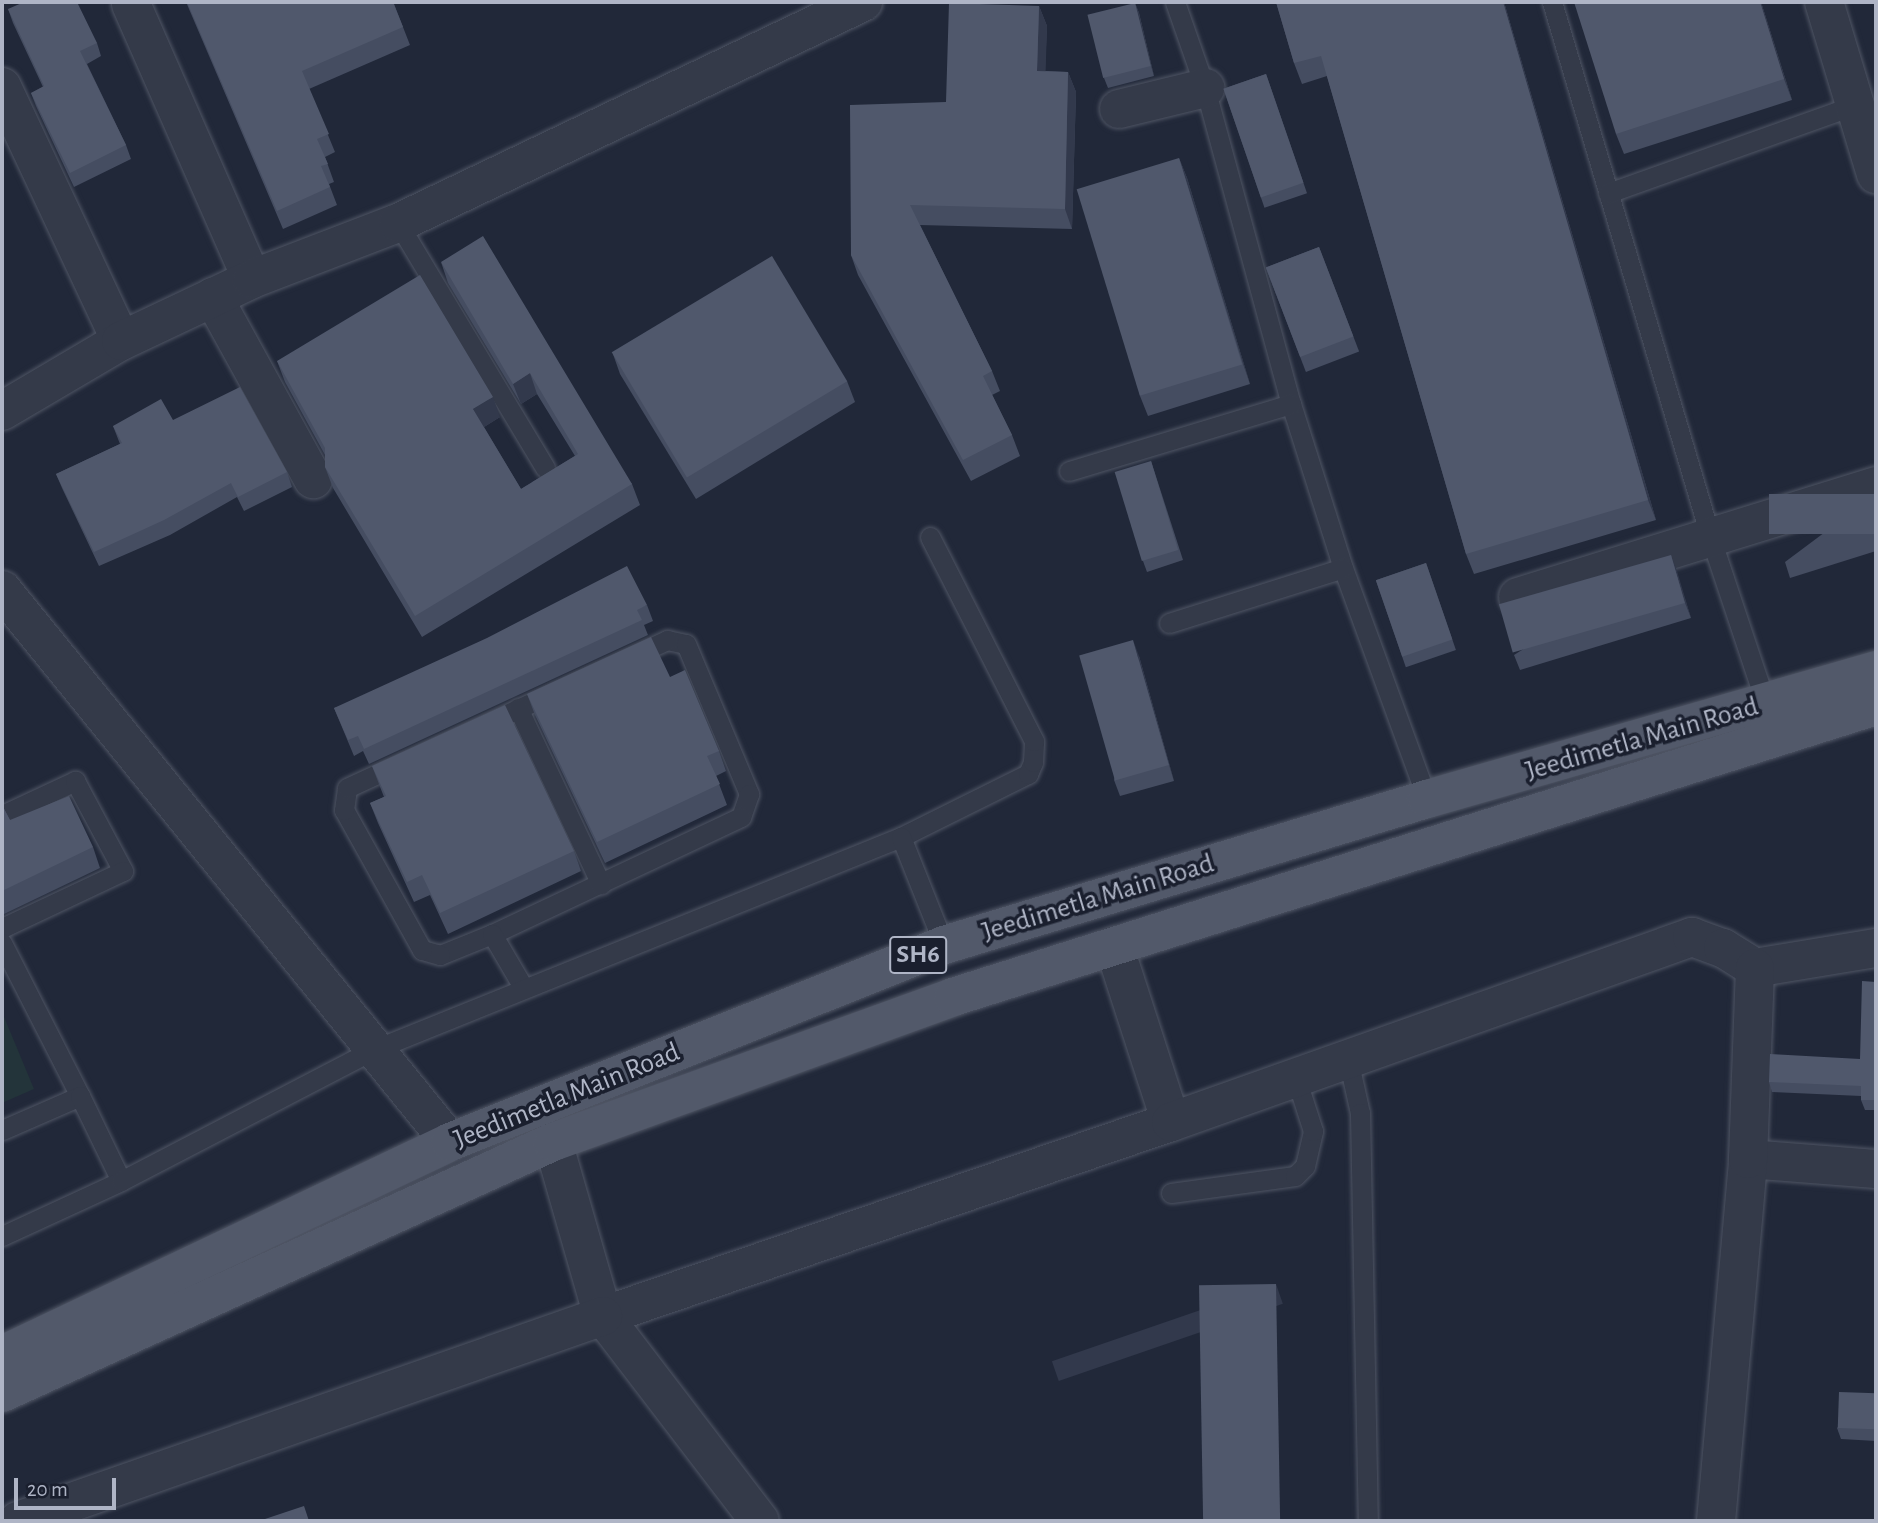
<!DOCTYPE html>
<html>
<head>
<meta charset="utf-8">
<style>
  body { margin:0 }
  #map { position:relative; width:1878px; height:1523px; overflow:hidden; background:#212839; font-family:"Alegreya Sans",sans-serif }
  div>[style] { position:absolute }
  .green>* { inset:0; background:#23343a }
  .roads { filter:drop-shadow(0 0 2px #4f5564) drop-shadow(0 0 2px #4f5564) }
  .service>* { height:19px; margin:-9.5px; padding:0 9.5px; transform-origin:9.5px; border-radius:9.5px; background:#343a49 }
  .minor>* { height:38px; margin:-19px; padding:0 19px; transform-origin:19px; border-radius:19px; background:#343a49 }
  .tertiary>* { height:38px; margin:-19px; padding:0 19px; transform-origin:19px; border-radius:19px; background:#343a49 }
  .primary>* { height:38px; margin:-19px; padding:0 19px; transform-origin:19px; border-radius:19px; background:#52596a }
  .wall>* { inset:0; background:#454d61; transform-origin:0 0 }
  .shaded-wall>* { inset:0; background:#32394c; transform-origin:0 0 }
  .building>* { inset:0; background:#50586c; transform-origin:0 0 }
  span { translate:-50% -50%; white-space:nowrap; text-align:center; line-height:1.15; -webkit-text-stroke:7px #1a1f2e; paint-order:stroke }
  .shield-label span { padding:2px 5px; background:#1a1f2e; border:2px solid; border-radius:5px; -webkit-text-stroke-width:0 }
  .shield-label { font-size:26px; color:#afb5c6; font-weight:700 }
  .street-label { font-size:28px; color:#afb5c6 }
  .frame { position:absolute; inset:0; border:4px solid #afb5c6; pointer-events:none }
  .scale { position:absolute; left:14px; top:1478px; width:102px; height:32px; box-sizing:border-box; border:4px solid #afb5c6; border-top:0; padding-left:9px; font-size:21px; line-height:24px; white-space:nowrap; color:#afb5c6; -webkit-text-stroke:5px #1a1f2e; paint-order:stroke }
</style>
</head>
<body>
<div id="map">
  <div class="green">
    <div style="clip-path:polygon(2px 1012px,34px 1089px,2px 1103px)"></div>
  </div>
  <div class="roads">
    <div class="service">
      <div style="left:1175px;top:2px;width:91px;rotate:70.8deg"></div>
      <div style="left:1205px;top:88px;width:327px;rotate:74.8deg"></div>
      <div style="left:1291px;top:404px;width:172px;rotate:72.4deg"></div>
      <div style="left:1343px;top:568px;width:246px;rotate:70deg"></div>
      <div style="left:1552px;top:2px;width:560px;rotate:73.51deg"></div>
      <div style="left:1711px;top:539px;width:174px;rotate:71.6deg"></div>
      <div style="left:1608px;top:193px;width:262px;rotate:-19.6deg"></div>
      <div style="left:398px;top:223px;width:286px;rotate:59deg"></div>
      <div style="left:1069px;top:471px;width:232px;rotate:-16.8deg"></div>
      <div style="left:1169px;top:623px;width:182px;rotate:-17.5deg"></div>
      <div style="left:667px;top:640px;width:19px;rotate:12deg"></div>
      <div style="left:686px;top:644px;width:163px;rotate:67.2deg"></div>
      <div style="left:749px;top:794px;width:24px;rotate:109deg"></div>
      <div style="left:741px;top:817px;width:275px;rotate:154.8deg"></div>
      <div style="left:492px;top:934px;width:56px;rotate:158deg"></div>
      <div style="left:440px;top:955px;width:19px;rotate:-164deg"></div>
      <div style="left:422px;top:950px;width:160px;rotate:-119.1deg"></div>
      <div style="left:344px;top:810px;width:22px;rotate:-82deg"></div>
      <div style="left:347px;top:788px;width:353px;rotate:-24.8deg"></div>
      <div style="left:518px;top:708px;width:195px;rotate:64.8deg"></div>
      <div style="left:2px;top:815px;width:81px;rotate:-25deg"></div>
      <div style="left:75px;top:781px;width:102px;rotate:61.9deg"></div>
      <div style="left:123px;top:871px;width:134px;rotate:154.8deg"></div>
      <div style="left:901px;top:837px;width:142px;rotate:-26.4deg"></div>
      <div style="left:1028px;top:774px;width:13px;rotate:-67deg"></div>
      <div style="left:1033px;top:762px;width:21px;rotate:-87deg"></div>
      <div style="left:1034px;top:741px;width:229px;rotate:-117deg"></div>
      <div style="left:492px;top:934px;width:61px;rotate:59.7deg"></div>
      <div style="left:2px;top:943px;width:172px;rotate:63deg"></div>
      <div style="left:80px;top:1096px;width:85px;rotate:156.4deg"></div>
      <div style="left:1348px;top:1059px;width:55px;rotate:77.5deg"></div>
      <div style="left:1360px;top:1113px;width:408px;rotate:88.9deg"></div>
      <div style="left:80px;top:1096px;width:94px;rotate:64.2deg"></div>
      <div style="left:1171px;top:1193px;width:125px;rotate:-7.8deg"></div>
      <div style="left:1295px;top:1176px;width:14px;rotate:-45deg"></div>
      <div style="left:1305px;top:1166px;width:36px;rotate:-77deg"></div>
      <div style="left:1313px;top:1131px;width:56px;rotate:-107.8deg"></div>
      <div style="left:2px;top:1236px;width:131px;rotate:-24.8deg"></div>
      <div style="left:121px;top:1181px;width:284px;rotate:-27.5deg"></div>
      <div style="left:373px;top:1050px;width:569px;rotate:-21.97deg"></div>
      <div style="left:901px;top:837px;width:116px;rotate:68.3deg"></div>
    </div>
    <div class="minor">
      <div style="left:1824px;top:2px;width:180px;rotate:73.2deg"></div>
      <div style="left:131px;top:4px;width:300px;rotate:66.3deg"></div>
      <div style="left:2px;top:87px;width:280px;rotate:64.9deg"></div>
      <div style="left:1119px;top:109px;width:89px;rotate:-13.7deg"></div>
      <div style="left:213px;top:297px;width:208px;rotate:61.2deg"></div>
      <div style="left:2px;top:411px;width:138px;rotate:-30.5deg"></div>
      <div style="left:121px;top:341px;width:145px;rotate:-25.3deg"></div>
      <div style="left:252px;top:279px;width:156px;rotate:-21deg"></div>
      <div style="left:398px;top:223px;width:515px;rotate:-25.42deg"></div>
      <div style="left:2px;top:590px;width:711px;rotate:50.94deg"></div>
      <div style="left:1518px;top:597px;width:375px;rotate:-17.2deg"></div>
      <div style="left:1114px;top:946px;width:185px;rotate:72.1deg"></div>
      <div style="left:553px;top:1142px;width:181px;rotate:74deg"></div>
      <div style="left:603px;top:1316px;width:258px;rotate:52.6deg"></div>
      <div style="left:1748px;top:1159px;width:128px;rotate:4.5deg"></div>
      <div style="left:603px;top:1316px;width:600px;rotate:-18.86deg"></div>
      <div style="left:1171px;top:1122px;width:553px;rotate:-19.55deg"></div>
      <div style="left:1692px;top:937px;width:33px;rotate:20deg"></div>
      <div style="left:1723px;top:948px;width:38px;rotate:32deg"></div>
      <div style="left:1755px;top:968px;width:123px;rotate:-9.4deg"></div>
      <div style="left:1716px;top:1521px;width:363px;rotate:-84.9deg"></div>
      <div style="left:1748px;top:1159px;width:191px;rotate:-87.9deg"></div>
    </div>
    <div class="tertiary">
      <div style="left:18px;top:1521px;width:620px;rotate:-19.31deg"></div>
    </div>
    <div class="primary">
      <div style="left:2px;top:1355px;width:496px;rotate:-25.4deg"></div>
      <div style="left:450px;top:1142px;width:532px;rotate:-21.74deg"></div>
      <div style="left:944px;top:945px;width:505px;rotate:-16.82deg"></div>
      <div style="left:1427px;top:799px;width:467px;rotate:-16deg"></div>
      <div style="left:2px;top:1393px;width:605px;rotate:-24.49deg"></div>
      <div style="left:553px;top:1142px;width:425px;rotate:-19.9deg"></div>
      <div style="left:953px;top:997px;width:968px;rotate:-17.5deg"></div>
    </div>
  </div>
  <div class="wall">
    <div style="clip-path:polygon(186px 2px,398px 2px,394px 4px,410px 45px,309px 89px,335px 152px,325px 157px,334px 182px,329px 184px,337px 205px,283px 229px)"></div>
    <div style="clip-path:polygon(1276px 2px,1504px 2px,1656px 520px,1474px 574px,1466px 554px,1327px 76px,1302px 84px,1294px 63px)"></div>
    <div style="clip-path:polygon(1761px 2px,1792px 100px,1624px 154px,1616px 134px)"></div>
    <div style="clip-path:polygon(1135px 3px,1139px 13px,1154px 76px,1108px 88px,1104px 78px)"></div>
    <div style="clip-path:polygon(1039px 6px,1047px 26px,1045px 71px,1068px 72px,1076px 92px,1072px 229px,920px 225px,992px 371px,1000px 391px,992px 395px,1012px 435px,1020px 456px,971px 481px,858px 275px,851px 255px,946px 102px)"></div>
    <div style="clip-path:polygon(8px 9px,97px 43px,101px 56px,87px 64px,126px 145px,131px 159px,74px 187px,36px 106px,31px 93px,43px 87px,13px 23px)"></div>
    <div style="left:1266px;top:74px;width:126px;height:45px;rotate:71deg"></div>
    <div style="clip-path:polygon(1179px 158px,1187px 178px,1250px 384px,1148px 416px,1140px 396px)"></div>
    <div style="left:1319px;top:247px;width:112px;height:57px;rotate:69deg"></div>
    <div style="clip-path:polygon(441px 262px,632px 484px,640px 505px,422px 637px,333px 488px,325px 467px,325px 455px,285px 382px,277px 361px,500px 417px,484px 427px,521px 489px,575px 456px,537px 394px,521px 404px,448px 283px)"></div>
    <div style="clip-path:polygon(613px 354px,847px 381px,855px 402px,696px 499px,620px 374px)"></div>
    <div style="clip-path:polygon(173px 420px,287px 472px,292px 487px,244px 511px,237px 497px,170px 535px,99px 566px,62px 488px,56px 474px,120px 444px,113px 426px)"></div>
    <div style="clip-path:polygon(1151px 461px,1183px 560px,1147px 572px,1143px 561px)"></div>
    <div style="clip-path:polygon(1876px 494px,1876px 551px,1790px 578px,1785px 562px)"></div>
    <div style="clip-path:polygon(1671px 555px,1691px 618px,1520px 670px,1514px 655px)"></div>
    <div style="left:1426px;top:563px;width:92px;height:53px;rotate:71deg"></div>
    <div style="clip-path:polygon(647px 605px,653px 621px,644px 625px,648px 635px,369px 764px,363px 751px,354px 756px,334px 708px)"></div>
    <div style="clip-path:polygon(1139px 656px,1174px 781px,1120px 796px,1114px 780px)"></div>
    <div style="clip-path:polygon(670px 677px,719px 751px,726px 771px,716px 776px,727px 805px,605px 863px,535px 715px,527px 694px)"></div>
    <div style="clip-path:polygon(372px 766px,574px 851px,581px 871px,448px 934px,430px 895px,414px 902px,378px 823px,370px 803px,384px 797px)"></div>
    <div style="clip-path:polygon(2px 805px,10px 820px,93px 847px,100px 868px,2px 915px)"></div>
    <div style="clip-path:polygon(1876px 982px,1876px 1110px,1865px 1110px,1861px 1100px,1861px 1096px,1772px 1092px,1769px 1082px,1860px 1059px)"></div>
    <div style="clip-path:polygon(1876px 1393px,1876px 1441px,1841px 1439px,1837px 1428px)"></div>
  </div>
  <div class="shaded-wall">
    <div style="clip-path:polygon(1503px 2px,1504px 2px,1656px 520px,1648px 500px)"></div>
    <div style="clip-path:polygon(1760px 2px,1761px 2px,1792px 100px,1784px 79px)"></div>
    <div style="clip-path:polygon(1135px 3px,1139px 13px,1154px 76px,1151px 66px)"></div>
    <div style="clip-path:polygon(1039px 6px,1047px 26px,1045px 91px,1037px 71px)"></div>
    <div style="clip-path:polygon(1068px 72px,1076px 92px,1072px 229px,1065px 209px)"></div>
    <div style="clip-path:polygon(1179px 158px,1187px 178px,1250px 384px,1243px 364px)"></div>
    <div style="clip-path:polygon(530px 373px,537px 394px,521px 404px,513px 384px)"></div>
    <div style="clip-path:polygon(493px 397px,500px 417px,481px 429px,473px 409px)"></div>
    <div style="clip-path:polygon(1671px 555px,1677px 571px,1691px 618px,1685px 603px)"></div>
    <div style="clip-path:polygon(1133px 640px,1139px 656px,1174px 781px,1169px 765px)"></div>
    <div style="left:1276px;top:1284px;width:21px;height:237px;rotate:71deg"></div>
  </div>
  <div class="building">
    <div style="clip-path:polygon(24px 2px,77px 2px,97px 43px,80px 51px,126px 145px,70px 173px,31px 93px,44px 86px,8px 9px)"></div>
    <div style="clip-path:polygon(187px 2px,393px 2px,403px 27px,302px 71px,329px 134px,317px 139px,328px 164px,321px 166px,330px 187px,277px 211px)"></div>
    <div style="clip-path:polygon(1276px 2px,1503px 2px,1648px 500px,1466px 554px,1321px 56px,1294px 63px)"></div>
    <div style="clip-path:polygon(1574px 2px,1760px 2px,1784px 79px,1616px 134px)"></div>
    <div style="clip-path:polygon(949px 3px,1039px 6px,1037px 71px,1068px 72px,1065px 209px,910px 205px,992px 371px,983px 376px,1012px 435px,963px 460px,851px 255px,850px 105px,946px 102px)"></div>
    <div style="left:1135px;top:3px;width:65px;height:49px;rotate:76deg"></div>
    <div style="left:1266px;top:74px;width:115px;height:45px;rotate:71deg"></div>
    <div style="left:1179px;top:158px;width:216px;height:107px;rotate:73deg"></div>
    <div style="clip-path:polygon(483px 236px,632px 484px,415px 616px,325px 467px,325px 448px,277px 361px,420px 275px,493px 397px,473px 409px,521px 489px,578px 454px,530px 373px,513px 384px,441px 262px)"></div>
    <div style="left:1319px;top:247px;width:96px;height:57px;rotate:69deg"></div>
    <div style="left:772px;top:256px;width:146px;height:187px;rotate:59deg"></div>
    <div style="clip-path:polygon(240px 387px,287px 472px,238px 497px,231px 483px,164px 520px,94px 552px,56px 474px,122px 443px,113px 426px,161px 399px,173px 420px)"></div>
    <div style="left:1151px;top:461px;width:93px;height:38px;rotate:73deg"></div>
    <div style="left:1876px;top:494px;width:40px;height:107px;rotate:90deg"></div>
    <div style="left:1671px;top:555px;width:50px;height:179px;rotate:74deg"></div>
    <div style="left:1426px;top:563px;width:81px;height:53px;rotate:71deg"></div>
    <div style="clip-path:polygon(627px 566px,647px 605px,637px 610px,642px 620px,364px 749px,358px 736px,348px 740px,334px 708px,487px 638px)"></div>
    <div style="clip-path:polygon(651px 637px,670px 677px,685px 670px,719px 751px,707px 756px,720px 784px,597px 842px,527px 694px)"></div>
    <div style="left:1133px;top:640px;width:130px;height:56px;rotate:74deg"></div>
    <div style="clip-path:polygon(505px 705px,574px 851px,440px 913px,422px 875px,407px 882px,370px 803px,386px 796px,372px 766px)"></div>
    <div style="clip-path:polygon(69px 796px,93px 847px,2px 891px,2px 805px,10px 820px)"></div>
    <div style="clip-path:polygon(1862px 981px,1876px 982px,1876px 1100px,1861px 1100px,1861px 1086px,1769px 1082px,1770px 1054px,1860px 1059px)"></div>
    <div style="left:1276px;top:1284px;width:237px;height:77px;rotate:89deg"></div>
    <div style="left:1839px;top:1392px;width:37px;height:36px;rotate:2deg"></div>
    <div style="clip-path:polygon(304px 1506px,309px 1521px,259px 1521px)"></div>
  </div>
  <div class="shield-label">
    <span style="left:918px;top:955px">SH6</span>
  </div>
  <div class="street-label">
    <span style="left:1642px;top:739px;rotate:-16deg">Jeedimetla Main Road</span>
    <span style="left:1098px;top:898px;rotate:-17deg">Jeedimetla Main Road</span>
    <span style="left:567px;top:1096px;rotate:-22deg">Jeedimetla Main Road</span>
  </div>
  <div class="frame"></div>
  <div class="scale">20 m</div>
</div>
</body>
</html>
